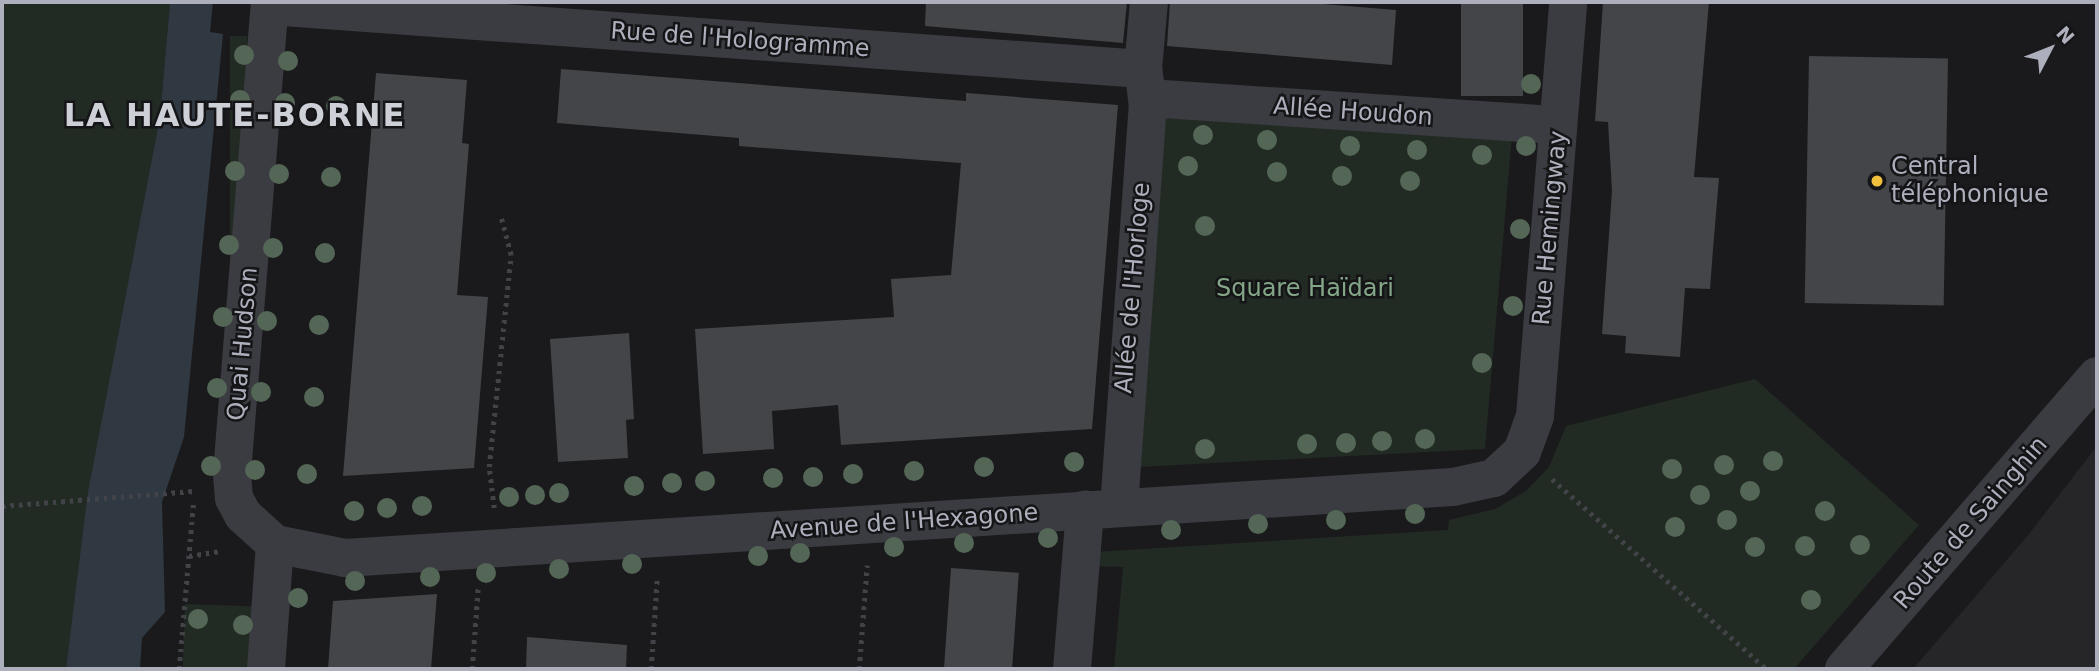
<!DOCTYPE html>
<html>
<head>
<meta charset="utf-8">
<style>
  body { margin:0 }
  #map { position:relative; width:2099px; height:671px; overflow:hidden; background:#1a1a1c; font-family:"DejaVu Sans",sans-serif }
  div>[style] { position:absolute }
  .built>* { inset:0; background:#262629 }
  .green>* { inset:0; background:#222b23; transform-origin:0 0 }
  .water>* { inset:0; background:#303841 }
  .building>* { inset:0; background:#444549; transform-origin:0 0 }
  .path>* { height:4.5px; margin-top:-2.25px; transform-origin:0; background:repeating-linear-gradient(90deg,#414348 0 3.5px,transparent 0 8.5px) }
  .minor>* { height:38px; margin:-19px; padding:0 19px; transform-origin:19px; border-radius:19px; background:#3b3c41 }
  .trees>* { width:20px; height:20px; margin:-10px; border-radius:50%; background:#546757 }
  .dots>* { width:19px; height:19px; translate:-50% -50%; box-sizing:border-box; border:4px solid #151517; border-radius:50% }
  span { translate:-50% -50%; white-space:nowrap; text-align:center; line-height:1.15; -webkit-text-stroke:5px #151517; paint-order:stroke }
  .street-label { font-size:24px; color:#adb0bc }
  .poi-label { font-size:24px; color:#adb0bc }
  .left { translate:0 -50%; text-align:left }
  .park-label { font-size:24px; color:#84a688 }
  .district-label { font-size:32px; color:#ced0d8; font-weight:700; letter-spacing:2px }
  .frame { position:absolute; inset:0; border:4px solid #adb0bc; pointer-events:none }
  .north { position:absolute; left:2015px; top:14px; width:70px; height:70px; -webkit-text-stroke:5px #151517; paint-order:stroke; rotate:48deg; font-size:19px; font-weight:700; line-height:28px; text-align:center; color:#adb0bc }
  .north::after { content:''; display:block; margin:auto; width:24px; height:32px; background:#adb0bc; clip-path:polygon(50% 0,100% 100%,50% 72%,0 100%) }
</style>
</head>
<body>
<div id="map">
  <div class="built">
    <div style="clip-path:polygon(2097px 446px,2097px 669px,1913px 669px,2029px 534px)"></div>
  </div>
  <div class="green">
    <div style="clip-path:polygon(2px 2px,170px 2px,160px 117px,92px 476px,66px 669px,2px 669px)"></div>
    <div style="left:230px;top:36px;width:17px;height:445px"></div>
    <div style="clip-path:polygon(1148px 107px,1512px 135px,1485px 449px,1119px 468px)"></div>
    <div style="clip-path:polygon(1755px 379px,1919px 525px,1794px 669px,1114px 669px,1123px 567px,1092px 566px,1094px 552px,1448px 530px,1449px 520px,1495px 509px,1526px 491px,1549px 467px,1566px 426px)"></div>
    <div style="left:185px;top:604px;width:67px;height:65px;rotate:2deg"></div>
  </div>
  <div class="water">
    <div style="clip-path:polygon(170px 2px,213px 2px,210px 32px,223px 34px,184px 437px,162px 502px,165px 612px,142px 638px,140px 669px,66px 669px,88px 492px,160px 117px)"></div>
  </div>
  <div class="building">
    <div style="clip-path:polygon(926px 2px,1127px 2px,1123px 43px,925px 26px)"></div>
    <div style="clip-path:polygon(1170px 2px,1298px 2px,1396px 10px,1392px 65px,1167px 46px)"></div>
    <div style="left:1461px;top:2px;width:62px;height:94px"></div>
    <div style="clip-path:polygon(1603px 2px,1709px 2px,1694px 177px,1719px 178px,1713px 249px,1710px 289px,1685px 288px,1680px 357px,1625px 353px,1626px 336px,1602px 334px,1612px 191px,1608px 122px,1595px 121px)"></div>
    <div style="left:1809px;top:56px;width:139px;height:247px;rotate:1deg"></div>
    <div style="clip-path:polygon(561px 69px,966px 101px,966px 93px,1118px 105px,1092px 429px,841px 445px,838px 405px,772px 411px,774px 449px,703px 454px,695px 329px,894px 317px,891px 279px,951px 275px,961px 163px,739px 146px,739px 138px,557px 123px)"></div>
    <div style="clip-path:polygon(376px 73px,467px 80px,462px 143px,469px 144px,457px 295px,488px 297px,474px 468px,343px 476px)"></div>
    <div style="clip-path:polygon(629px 333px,634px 419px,626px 420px,628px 458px,558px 462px,550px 339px)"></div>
    <div style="left:951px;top:568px;width:68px;height:101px;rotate:4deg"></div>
    <div style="clip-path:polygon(437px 594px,431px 669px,328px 669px,333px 601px)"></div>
    <div style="clip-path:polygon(527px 637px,627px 645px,626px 669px,526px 669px)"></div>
  </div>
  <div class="path">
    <div style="left:1552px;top:479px;width:287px;rotate:41.5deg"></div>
    <div style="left:2px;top:506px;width:192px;rotate:-4.5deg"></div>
    <div style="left:494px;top:508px;width:41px;rotate:-97deg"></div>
    <div style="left:489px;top:467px;width:213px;rotate:-84.1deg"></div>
    <div style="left:511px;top:255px;width:38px;rotate:-105deg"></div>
    <div style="left:189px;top:556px;width:33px;rotate:-9deg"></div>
    <div style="left:179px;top:669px;width:165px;rotate:-85.1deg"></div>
    <div style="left:472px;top:669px;width:81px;rotate:-85.8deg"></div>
    <div style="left:651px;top:669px;width:90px;rotate:-86.2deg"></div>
    <div style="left:859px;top:669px;width:104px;rotate:-85.6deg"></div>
  </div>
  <div class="minor">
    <div style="left:270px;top:6px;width:875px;rotate:4.13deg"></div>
    <div style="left:1148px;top:98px;width:411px;rotate:3.8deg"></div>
    <div style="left:1119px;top:507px;width:401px;rotate:-85.9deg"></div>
    <div style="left:1148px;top:107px;width:38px;rotate:-97deg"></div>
    <div style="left:1143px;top:69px;width:67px;rotate:-84.9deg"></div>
    <div style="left:275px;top:544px;width:71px;rotate:11.3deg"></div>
    <div style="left:345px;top:558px;width:1110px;rotate:-3.67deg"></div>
    <div style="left:1453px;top:487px;width:42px;rotate:-12.4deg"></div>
    <div style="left:1494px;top:478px;width:38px;rotate:-43deg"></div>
    <div style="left:1522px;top:452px;width:38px;rotate:-70deg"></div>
    <div style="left:1535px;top:416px;width:415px;rotate:-85.4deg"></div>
    <div style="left:266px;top:669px;width:125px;rotate:-85.9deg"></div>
    <div style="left:275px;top:544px;width:43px;rotate:-137.8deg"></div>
    <div style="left:243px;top:515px;width:19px;rotate:-118deg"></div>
    <div style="left:234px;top:498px;width:25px;rotate:-95deg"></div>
    <div style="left:232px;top:473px;width:473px;rotate:-85.4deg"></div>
    <div style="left:1072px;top:669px;width:160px;rotate:-85.3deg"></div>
    <div style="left:1844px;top:669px;width:387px;rotate:-49.2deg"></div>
  </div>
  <div class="trees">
    <div style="left:244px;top:55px"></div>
    <div style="left:288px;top:61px"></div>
    <div style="left:1531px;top:84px"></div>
    <div style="left:240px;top:100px"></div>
    <div style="left:285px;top:103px"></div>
    <div style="left:336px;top:106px"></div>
    <div style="left:1203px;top:135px"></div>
    <div style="left:1267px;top:140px"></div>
    <div style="left:1350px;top:146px"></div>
    <div style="left:1526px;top:146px"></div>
    <div style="left:1417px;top:150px"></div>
    <div style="left:1482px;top:155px"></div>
    <div style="left:1188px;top:166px"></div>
    <div style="left:235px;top:171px"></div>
    <div style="left:1277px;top:172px"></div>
    <div style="left:279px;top:174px"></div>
    <div style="left:1342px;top:176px"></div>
    <div style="left:331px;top:177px"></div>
    <div style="left:1410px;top:181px"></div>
    <div style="left:1205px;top:226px"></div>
    <div style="left:1520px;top:229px"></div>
    <div style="left:229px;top:245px"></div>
    <div style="left:273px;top:248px"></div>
    <div style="left:325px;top:253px"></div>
    <div style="left:1513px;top:306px"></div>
    <div style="left:223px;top:317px"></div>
    <div style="left:267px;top:321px"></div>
    <div style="left:319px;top:325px"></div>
    <div style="left:1482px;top:363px"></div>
    <div style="left:217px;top:388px"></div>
    <div style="left:261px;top:392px"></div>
    <div style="left:314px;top:397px"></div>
    <div style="left:1425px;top:439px"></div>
    <div style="left:1382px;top:441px"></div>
    <div style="left:1346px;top:443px"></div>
    <div style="left:1307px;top:444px"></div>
    <div style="left:1205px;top:449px"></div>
    <div style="left:1773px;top:461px"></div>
    <div style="left:1074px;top:462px"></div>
    <div style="left:1724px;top:465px"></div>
    <div style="left:211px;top:466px"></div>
    <div style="left:984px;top:467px"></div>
    <div style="left:1672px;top:469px"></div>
    <div style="left:255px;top:470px"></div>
    <div style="left:914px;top:471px"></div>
    <div style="left:307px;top:474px"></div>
    <div style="left:853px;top:474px"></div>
    <div style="left:813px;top:477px"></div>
    <div style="left:773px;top:478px"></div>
    <div style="left:705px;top:481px"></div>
    <div style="left:672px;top:483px"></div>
    <div style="left:634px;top:486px"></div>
    <div style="left:1750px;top:491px"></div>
    <div style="left:559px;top:493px"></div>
    <div style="left:535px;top:495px"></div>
    <div style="left:1700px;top:495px"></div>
    <div style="left:509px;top:497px"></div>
    <div style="left:422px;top:506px"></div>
    <div style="left:387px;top:508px"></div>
    <div style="left:354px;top:511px"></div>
    <div style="left:1825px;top:511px"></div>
    <div style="left:1415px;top:514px"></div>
    <div style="left:1336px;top:520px"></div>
    <div style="left:1727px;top:520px"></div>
    <div style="left:1258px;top:524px"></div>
    <div style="left:1675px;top:527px"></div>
    <div style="left:1171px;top:530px"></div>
    <div style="left:1048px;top:538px"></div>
    <div style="left:964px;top:543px"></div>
    <div style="left:1860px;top:545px"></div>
    <div style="left:1805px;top:546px"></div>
    <div style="left:894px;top:547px"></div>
    <div style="left:1755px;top:547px"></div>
    <div style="left:800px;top:553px"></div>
    <div style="left:758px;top:556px"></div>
    <div style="left:632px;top:564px"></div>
    <div style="left:559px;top:569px"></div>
    <div style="left:486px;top:573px"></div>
    <div style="left:430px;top:577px"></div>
    <div style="left:355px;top:581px"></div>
    <div style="left:298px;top:598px"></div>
    <div style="left:1811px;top:600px"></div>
    <div style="left:198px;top:619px"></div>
    <div style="left:243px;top:625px"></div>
  </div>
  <div class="dots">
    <div style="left:1877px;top:181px;background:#f2c03d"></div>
  </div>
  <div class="street-label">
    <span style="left:740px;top:40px;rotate:4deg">Rue de l'Hologramme</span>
    <span style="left:1353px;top:112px;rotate:4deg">Allée Houdon</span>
    <span style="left:1550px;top:228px;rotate:-85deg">Rue Hemingway</span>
    <span style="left:1133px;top:288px;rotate:-85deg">Allée de l'Horloge</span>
    <span style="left:243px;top:344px;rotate:-85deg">Quai Hudson</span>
    <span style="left:904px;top:522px;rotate:-4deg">Avenue de l'Hexagone</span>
    <span style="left:1971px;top:523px;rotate:-49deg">Route de Sainghin</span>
  </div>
  <div class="poi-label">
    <span class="left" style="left:1891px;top:181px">Central<br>téléphonique</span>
  </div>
  <div class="park-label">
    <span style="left:1305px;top:289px">Square Haïdari</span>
  </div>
  <div class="district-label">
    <span style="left:235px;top:115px">LA HAUTE-BORNE</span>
  </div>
  <div class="frame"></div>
  <div class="north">N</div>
</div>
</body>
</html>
